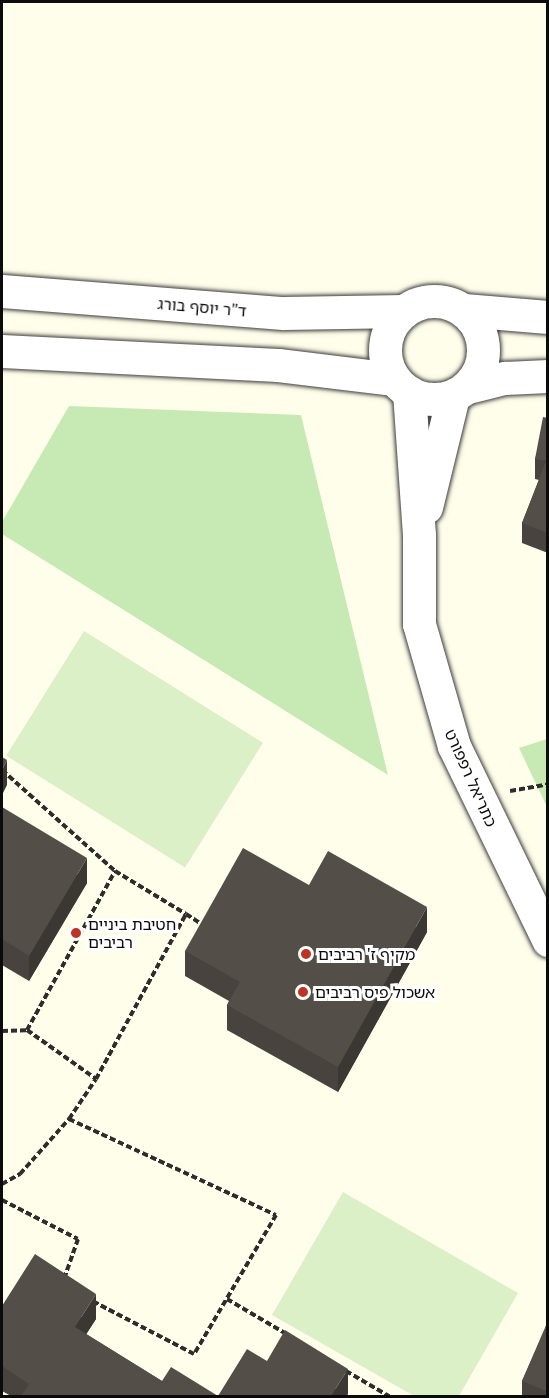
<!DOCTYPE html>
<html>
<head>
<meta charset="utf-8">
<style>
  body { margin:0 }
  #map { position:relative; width:549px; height:1398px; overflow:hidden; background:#fffeea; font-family:"Noto Serif","Noto Sans Hebrew",serif }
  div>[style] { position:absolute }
  .green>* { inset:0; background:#c7e9b4 }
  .pitch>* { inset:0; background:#dbf0c6; transform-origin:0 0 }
  .path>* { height:4px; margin-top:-2px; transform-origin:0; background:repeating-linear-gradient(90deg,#2d2d2d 0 6px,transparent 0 9px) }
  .roads { filter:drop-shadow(0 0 2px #3e3e3e) drop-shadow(0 0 2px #3e3e3e) }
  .minor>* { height:33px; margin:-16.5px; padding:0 16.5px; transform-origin:16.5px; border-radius:16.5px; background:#fff }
  .tertiary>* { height:33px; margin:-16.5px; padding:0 16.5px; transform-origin:16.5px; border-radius:16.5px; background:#fff }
  .tertiary>.ring { margin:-16.5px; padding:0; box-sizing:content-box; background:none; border:33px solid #fff; border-radius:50% }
  .wall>* { inset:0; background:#48433e }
  .shaded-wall>* { inset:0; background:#3b3732 }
  .building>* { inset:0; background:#544e48 }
  .dots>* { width:16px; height:16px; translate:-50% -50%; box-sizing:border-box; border:3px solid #fff; border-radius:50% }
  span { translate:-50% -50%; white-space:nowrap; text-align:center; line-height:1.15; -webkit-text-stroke:6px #fff; paint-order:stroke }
  .street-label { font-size:16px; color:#0b0b0b }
  .poi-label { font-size:16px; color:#0b0b0b }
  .left { translate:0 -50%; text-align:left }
  .frame { position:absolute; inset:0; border:3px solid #0b0b0b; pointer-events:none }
</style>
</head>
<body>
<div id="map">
  <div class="green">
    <div style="clip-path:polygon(69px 406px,301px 415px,388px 775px,2px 534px,2px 522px)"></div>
    <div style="clip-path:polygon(547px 739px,548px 739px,547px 807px,519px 748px)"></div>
  </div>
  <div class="pitch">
    <div style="left:84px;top:631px;width:211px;height:147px;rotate:32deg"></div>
    <div style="clip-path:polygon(343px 1192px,518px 1293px,459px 1396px,414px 1396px,272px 1315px)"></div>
  </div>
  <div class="path">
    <div style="left:2px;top:770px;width:152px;rotate:41.8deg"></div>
    <div style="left:115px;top:871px;width:83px;rotate:31.2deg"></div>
    <div style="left:510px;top:791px;width:39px;rotate:-10deg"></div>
    <div style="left:27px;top:1030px;width:85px;rotate:35.4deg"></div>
    <div style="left:2px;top:1031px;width:25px;rotate:-2deg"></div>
    <div style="left:27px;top:1030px;width:182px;rotate:-61deg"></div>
    <div style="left:69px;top:1119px;width:228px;rotate:24.9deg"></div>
    <div style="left:276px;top:1215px;width:161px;rotate:120.5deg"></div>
    <div style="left:194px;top:1354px;width:115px;rotate:-152.5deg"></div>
    <div style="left:2px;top:1184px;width:21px;rotate:-29deg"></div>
    <div style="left:20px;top:1174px;width:74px;rotate:-48.3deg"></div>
    <div style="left:69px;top:1119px;width:48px;rotate:-56deg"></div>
    <div style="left:96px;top:1079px;width:188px;rotate:-61.4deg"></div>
    <div style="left:186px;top:914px;width:20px;rotate:33deg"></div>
    <div style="left:2px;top:1200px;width:85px;rotate:27.2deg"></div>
    <div style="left:78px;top:1239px;width:42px;rotate:109.3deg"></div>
    <div style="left:227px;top:1299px;width:71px;rotate:30.5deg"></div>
    <div style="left:346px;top:1371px;width:50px;rotate:30.2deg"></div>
  </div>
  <div class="roads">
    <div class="minor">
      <div style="left:409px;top:392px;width:143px;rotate:86deg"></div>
      <div style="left:419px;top:535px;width:89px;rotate:90deg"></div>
      <div style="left:419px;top:624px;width:127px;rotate:74deg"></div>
      <div style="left:454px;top:746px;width:216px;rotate:64.1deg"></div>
      <div style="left:426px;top:507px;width:114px;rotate:-76.3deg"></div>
    </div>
    <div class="tertiary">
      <div style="left:2px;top:291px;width:282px;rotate:4.5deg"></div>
      <div style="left:283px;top:313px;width:121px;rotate:-0.9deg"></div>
      <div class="ring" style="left:385px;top:301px;width:65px;height:65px"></div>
      <div style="left:464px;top:310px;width:84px;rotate:4.8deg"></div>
      <div style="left:2px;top:351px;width:276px;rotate:2.9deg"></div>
      <div style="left:278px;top:365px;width:117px;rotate:6.9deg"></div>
      <div style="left:468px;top:387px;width:38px;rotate:-14deg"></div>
      <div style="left:505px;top:378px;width:43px;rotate:-2.7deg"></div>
    </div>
  </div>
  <div class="wall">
    <div style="clip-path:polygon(548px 418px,548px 553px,522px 543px,522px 523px,539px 480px,535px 479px,535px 459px)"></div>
    <div style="clip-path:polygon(2px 807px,87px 883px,29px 981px,2px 965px)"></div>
    <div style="clip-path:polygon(309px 885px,427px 932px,338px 1092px,227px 1030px,227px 1005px,229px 1001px,185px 976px,185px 951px)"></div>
    <div style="clip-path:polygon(2px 1306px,96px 1319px,86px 1334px,162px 1381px,218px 1396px,267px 1361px,348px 1394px,346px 1396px,11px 1396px,2px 1391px)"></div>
    <div style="clip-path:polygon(548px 1323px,548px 1396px,522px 1396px,522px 1381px)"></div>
  </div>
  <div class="shaded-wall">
    <div style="clip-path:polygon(7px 760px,7px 785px,2px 795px,2px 770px)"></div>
    <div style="clip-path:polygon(87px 858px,87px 883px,29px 981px,29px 956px)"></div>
    <div style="clip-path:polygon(427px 907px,427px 932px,338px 1092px,338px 1067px)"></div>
    <div style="clip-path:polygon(96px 1294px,96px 1319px,75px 1352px,75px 1327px)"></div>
    <div style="clip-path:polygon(348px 1369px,348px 1394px,346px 1396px,331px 1396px)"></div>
  </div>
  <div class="building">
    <div style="clip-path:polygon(543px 417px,548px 418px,548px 533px,522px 523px,546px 461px,535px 459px)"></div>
    <div style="clip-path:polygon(2px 757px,7px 760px,2px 770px)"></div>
    <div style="clip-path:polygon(2px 807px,87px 858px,29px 956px,2px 939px)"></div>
    <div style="clip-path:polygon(243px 848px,309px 885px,328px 851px,427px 907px,338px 1067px,227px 1005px,240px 982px,185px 951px)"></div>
    <div style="clip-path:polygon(35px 1254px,96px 1294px,75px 1327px,162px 1381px,171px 1367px,218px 1396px,247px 1349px,267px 1361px,285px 1330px,348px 1369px,331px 1396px,21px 1396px,29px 1384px,2px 1366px,2px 1306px)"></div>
    <div style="clip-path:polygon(547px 1323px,548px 1323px,548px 1392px,522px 1381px)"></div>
  </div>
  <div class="dots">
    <div style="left:76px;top:933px;background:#bc3423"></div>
    <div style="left:306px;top:954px;background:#bc3423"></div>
    <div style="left:303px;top:992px;background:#bc3423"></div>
  </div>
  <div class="street-label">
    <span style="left:202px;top:307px;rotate:5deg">ד"ר יוסף בורג</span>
    <span style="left:471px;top:778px;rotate:66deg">כתריאל רפפורט</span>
  </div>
  <div class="poi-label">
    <span class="left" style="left:88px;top:933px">חטיבת ביניים<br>רביבים</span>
    <span class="left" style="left:318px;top:954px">מקיף ז' רביבים</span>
    <span class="left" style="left:315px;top:992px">אשכול פיס רביבים</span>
  </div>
  <div class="frame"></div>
</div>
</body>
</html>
